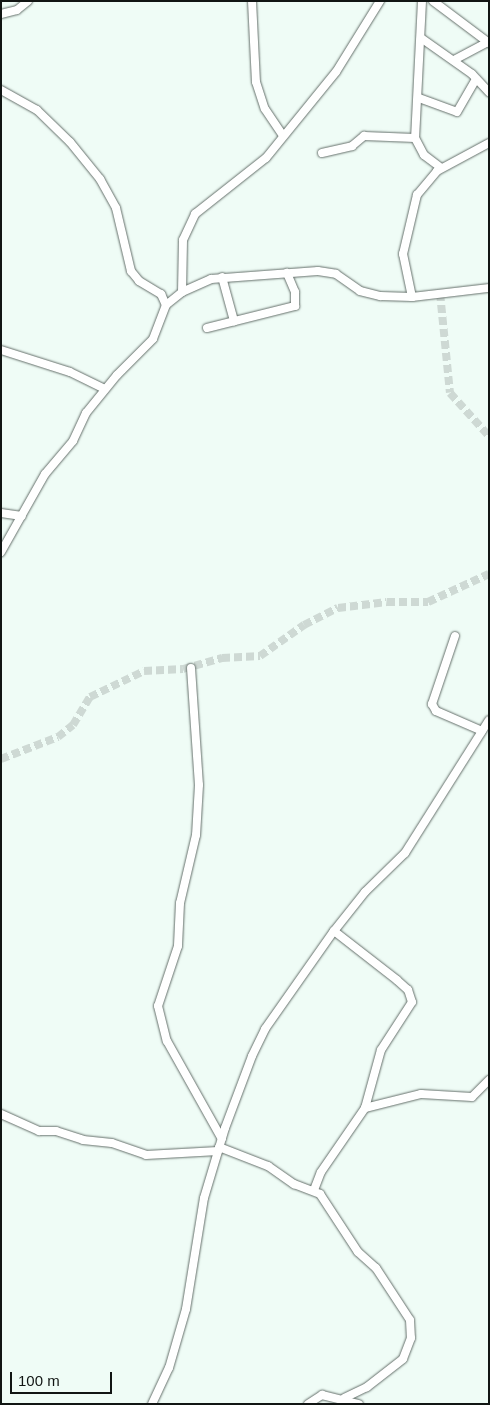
<!DOCTYPE html>
<html>
<head>
<meta charset="utf-8">
<style>
  body { margin:0 }
  #map { position:relative; width:490px; height:1405px; overflow:hidden; background:#effcf6; font-family:Helvetica,sans-serif }
  div>[style] { position:absolute }
  .minor-tunnel>* { height:8px; margin-top:-4px; transform-origin:0; background:repeating-linear-gradient(90deg,#ced9d4 0 8px,transparent 0 12px) }
  .roads { filter:drop-shadow(0 0 1px #65706b) drop-shadow(0 0 1px #65706b) }
  .minor>* { height:8px; margin:-4px; padding:0 4px; transform-origin:4px; border-radius:4px; background:#fff }
  span { translate:-50% -50%; white-space:nowrap; text-align:center; line-height:1.15; -webkit-text-stroke:4.5px #effcf6; paint-order:stroke }
  .frame { position:absolute; inset:0; border:2px solid #111513; pointer-events:none }
  .scale { position:absolute; left:10px; top:1372px; width:102px; height:22px; box-sizing:border-box; border:2px solid #111513; border-top:0; padding-left:6px; font-size:15px; line-height:18px; white-space:nowrap; color:#111513; -webkit-text-stroke:4px #effcf6; paint-order:stroke }
</style>
</head>
<body>
<div id="map">
  <div class="minor-tunnel">
    <div style="left:440px;top:293px;width:100px;rotate:84.3deg"></div>
    <div style="left:450px;top:393px;width:58px;rotate:47.8deg"></div>
    <div style="left:1px;top:759px;width:61px;rotate:-21.1deg"></div>
    <div style="left:58px;top:737px;width:19px;rotate:-39deg"></div>
    <div style="left:73px;top:725px;width:33px;rotate:-59deg"></div>
    <div style="left:90px;top:697px;width:60px;rotate:-25.7deg"></div>
    <div style="left:144px;top:671px;width:39px;rotate:-3deg"></div>
    <div style="left:183px;top:669px;width:41px;rotate:-15.8deg"></div>
    <div style="left:222px;top:658px;width:38px;rotate:-3deg"></div>
    <div style="left:260px;top:656px;width:54px;rotate:-35.2deg"></div>
    <div style="left:304px;top:625px;width:38px;rotate:-27deg"></div>
    <div style="left:338px;top:608px;width:49px;rotate:-7deg"></div>
    <div style="left:387px;top:602px;width:41px"></div>
    <div style="left:428px;top:602px;width:67px;rotate:-24.7deg"></div>
  </div>
  <div class="roads">
    <div class="minor">
      <div style="left:252px;top:1px;width:81px;rotate:87.2deg"></div>
      <div style="left:256px;top:82px;width:28px;rotate:72deg"></div>
      <div style="left:265px;top:109px;width:32px;rotate:56deg"></div>
      <div style="left:422px;top:1px;width:137px;rotate:92.9deg"></div>
      <div style="left:415px;top:138px;width:19px;rotate:62deg"></div>
      <div style="left:424px;top:155px;width:21px;rotate:37deg"></div>
      <div style="left:433px;top:1px;width:70px;rotate:36.9deg"></div>
      <div style="left:1px;top:14px;width:16px;rotate:-14deg"></div>
      <div style="left:17px;top:10px;width:14px;rotate:-39deg"></div>
      <div style="left:421px;top:38px;width:62px;rotate:35.2deg"></div>
      <div style="left:472px;top:74px;width:25px;rotate:47deg"></div>
      <div style="left:454px;top:60px;width:40px;rotate:-28deg"></div>
      <div style="left:1px;top:90px;width:41px;rotate:29.1deg"></div>
      <div style="left:37px;top:110px;width:46px;rotate:44.1deg"></div>
      <div style="left:70px;top:142px;width:48px;rotate:51deg"></div>
      <div style="left:100px;top:179px;width:33px;rotate:61deg"></div>
      <div style="left:116px;top:208px;width:65px;rotate:76.6deg"></div>
      <div style="left:131px;top:271px;width:13px;rotate:51deg"></div>
      <div style="left:139px;top:281px;width:26px;rotate:31deg"></div>
      <div style="left:161px;top:294px;width:12px;rotate:66deg"></div>
      <div style="left:166px;top:305px;width:36px;rotate:111deg"></div>
      <div style="left:153px;top:339px;width:51px;rotate:135deg"></div>
      <div style="left:117px;top:375px;width:49px;rotate:129.2deg"></div>
      <div style="left:86px;top:413px;width:31px;rotate:115deg"></div>
      <div style="left:73px;top:441px;width:43px;rotate:130.3deg"></div>
      <div style="left:45px;top:474px;width:90px;rotate:119.4deg"></div>
      <div style="left:419px;top:98px;width:40px;rotate:20.2deg"></div>
      <div style="left:457px;top:112px;width:38px;rotate:-60deg"></div>
      <div style="left:322px;top:153px;width:31px;rotate:-13deg"></div>
      <div style="left:352px;top:146px;width:16px;rotate:-40deg"></div>
      <div style="left:364px;top:136px;width:51px;rotate:2.2deg"></div>
      <div style="left:222px;top:277px;width:46px;rotate:74.7deg"></div>
      <div style="left:182px;top:292px;width:52px;rotate:-88.9deg"></div>
      <div style="left:183px;top:240px;width:29px;rotate:-65deg"></div>
      <div style="left:195px;top:214px;width:90px;rotate:-38.3deg"></div>
      <div style="left:266px;top:158px;width:111px;rotate:-50.9deg"></div>
      <div style="left:336px;top:72px;width:84px;rotate:-58.2deg"></div>
      <div style="left:412px;top:297px;width:44px;rotate:-101.8deg"></div>
      <div style="left:403px;top:254px;width:61px;rotate:-76.7deg"></div>
      <div style="left:417px;top:195px;width:31px;rotate:-50deg"></div>
      <div style="left:437px;top:171px;width:59px;rotate:-28.3deg"></div>
      <div style="left:166px;top:305px;width:21px;rotate:-39deg"></div>
      <div style="left:182px;top:292px;width:32px;rotate:-24deg"></div>
      <div style="left:211px;top:279px;width:107px;rotate:-4.3deg"></div>
      <div style="left:318px;top:271px;width:18px;rotate:9deg"></div>
      <div style="left:336px;top:274px;width:29px;rotate:35deg"></div>
      <div style="left:360px;top:291px;width:21px;rotate:14deg"></div>
      <div style="left:380px;top:296px;width:32px;rotate:2deg"></div>
      <div style="left:412px;top:297px;width:78px;rotate:-6.7deg"></div>
      <div style="left:207px;top:328px;width:91px;rotate:-14deg"></div>
      <div style="left:295px;top:306px;width:14px;rotate:-90deg"></div>
      <div style="left:295px;top:292px;width:21px;rotate:-113deg"></div>
      <div style="left:1px;top:350px;width:72px;rotate:17.7deg"></div>
      <div style="left:70px;top:372px;width:39px;rotate:26deg"></div>
      <div style="left:1px;top:513px;width:21px;rotate:8deg"></div>
      <div style="left:455px;top:636px;width:72px;rotate:108.7deg"></div>
      <div style="left:432px;top:704px;width:8px;rotate:60deg"></div>
      <div style="left:436px;top:711px;width:50px;rotate:23.5deg"></div>
      <div style="left:191px;top:668px;width:117px;rotate:86.1deg"></div>
      <div style="left:199px;top:785px;width:50px;rotate:93.4deg"></div>
      <div style="left:196px;top:835px;width:70px;rotate:103.2deg"></div>
      <div style="left:180px;top:903px;width:43px;rotate:92.7deg"></div>
      <div style="left:178px;top:946px;width:63px;rotate:108.4deg"></div>
      <div style="left:158px;top:1006px;width:36px;rotate:76deg"></div>
      <div style="left:167px;top:1041px;width:112px;rotate:60.7deg"></div>
      <div style="left:365px;top:1108px;width:58px;rotate:-14deg"></div>
      <div style="left:421px;top:1094px;width:51px;rotate:3.4deg"></div>
      <div style="left:472px;top:1097px;width:24px;rotate:-45deg"></div>
      <div style="left:1px;top:1114px;width:42px;rotate:24.1deg"></div>
      <div style="left:39px;top:1131px;width:17px"></div>
      <div style="left:56px;top:1131px;width:28px;rotate:18deg"></div>
      <div style="left:83px;top:1140px;width:29px;rotate:6deg"></div>
      <div style="left:112px;top:1143px;width:36px;rotate:19deg"></div>
      <div style="left:146px;top:1155px;width:72px;rotate:-3.2deg"></div>
      <div style="left:219px;top:1147px;width:53px;rotate:21.2deg"></div>
      <div style="left:268px;top:1166px;width:32px;rotate:35deg"></div>
      <div style="left:294px;top:1184px;width:28px;rotate:21deg"></div>
      <div style="left:320px;top:1194px;width:69px;rotate:56.8deg"></div>
      <div style="left:358px;top:1252px;width:24px;rotate:42deg"></div>
      <div style="left:376px;top:1268px;width:62px;rotate:56.8deg"></div>
      <div style="left:410px;top:1320px;width:18px;rotate:87deg"></div>
      <div style="left:411px;top:1338px;width:22px;rotate:111deg"></div>
      <div style="left:403px;top:1359px;width:46px;rotate:142.1deg"></div>
      <div style="left:367px;top:1387px;width:25px;rotate:154deg"></div>
      <div style="left:314px;top:1190px;width:19px;rotate:-69deg"></div>
      <div style="left:321px;top:1172px;width:78px;rotate:-55.5deg"></div>
      <div style="left:365px;top:1108px;width:60px;rotate:-74.6deg"></div>
      <div style="left:381px;top:1050px;width:57px;rotate:-57.1deg"></div>
      <div style="left:412px;top:1002px;width:13px;rotate:-108deg"></div>
      <div style="left:408px;top:990px;width:15px;rotate:-138deg"></div>
      <div style="left:397px;top:980px;width:80px;rotate:-142.1deg"></div>
      <div style="left:152px;top:1404px;width:40px;rotate:-65deg"></div>
      <div style="left:169px;top:1368px;width:61px;rotate:-73.9deg"></div>
      <div style="left:186px;top:1309px;width:112px;rotate:-80.8deg"></div>
      <div style="left:204px;top:1198px;width:73px;rotate:-73.3deg"></div>
      <div style="left:225px;top:1128px;width:77px;rotate:-69.4deg"></div>
      <div style="left:252px;top:1056px;width:30px;rotate:-64deg"></div>
      <div style="left:265px;top:1029px;width:120px;rotate:-54.9deg"></div>
      <div style="left:334px;top:931px;width:50px;rotate:-51.5deg"></div>
      <div style="left:365px;top:892px;width:56px;rotate:-44.3deg"></div>
      <div style="left:405px;top:853px;width:157px;rotate:-57.7deg"></div>
      <div style="left:308px;top:1404px;width:17px;rotate:-33deg"></div>
      <div style="left:322px;top:1395px;width:38px;rotate:14deg"></div>
    </div>
  </div>
  <div class="frame"></div>
  <div class="scale">100 m</div>
</div>
</body>
</html>
